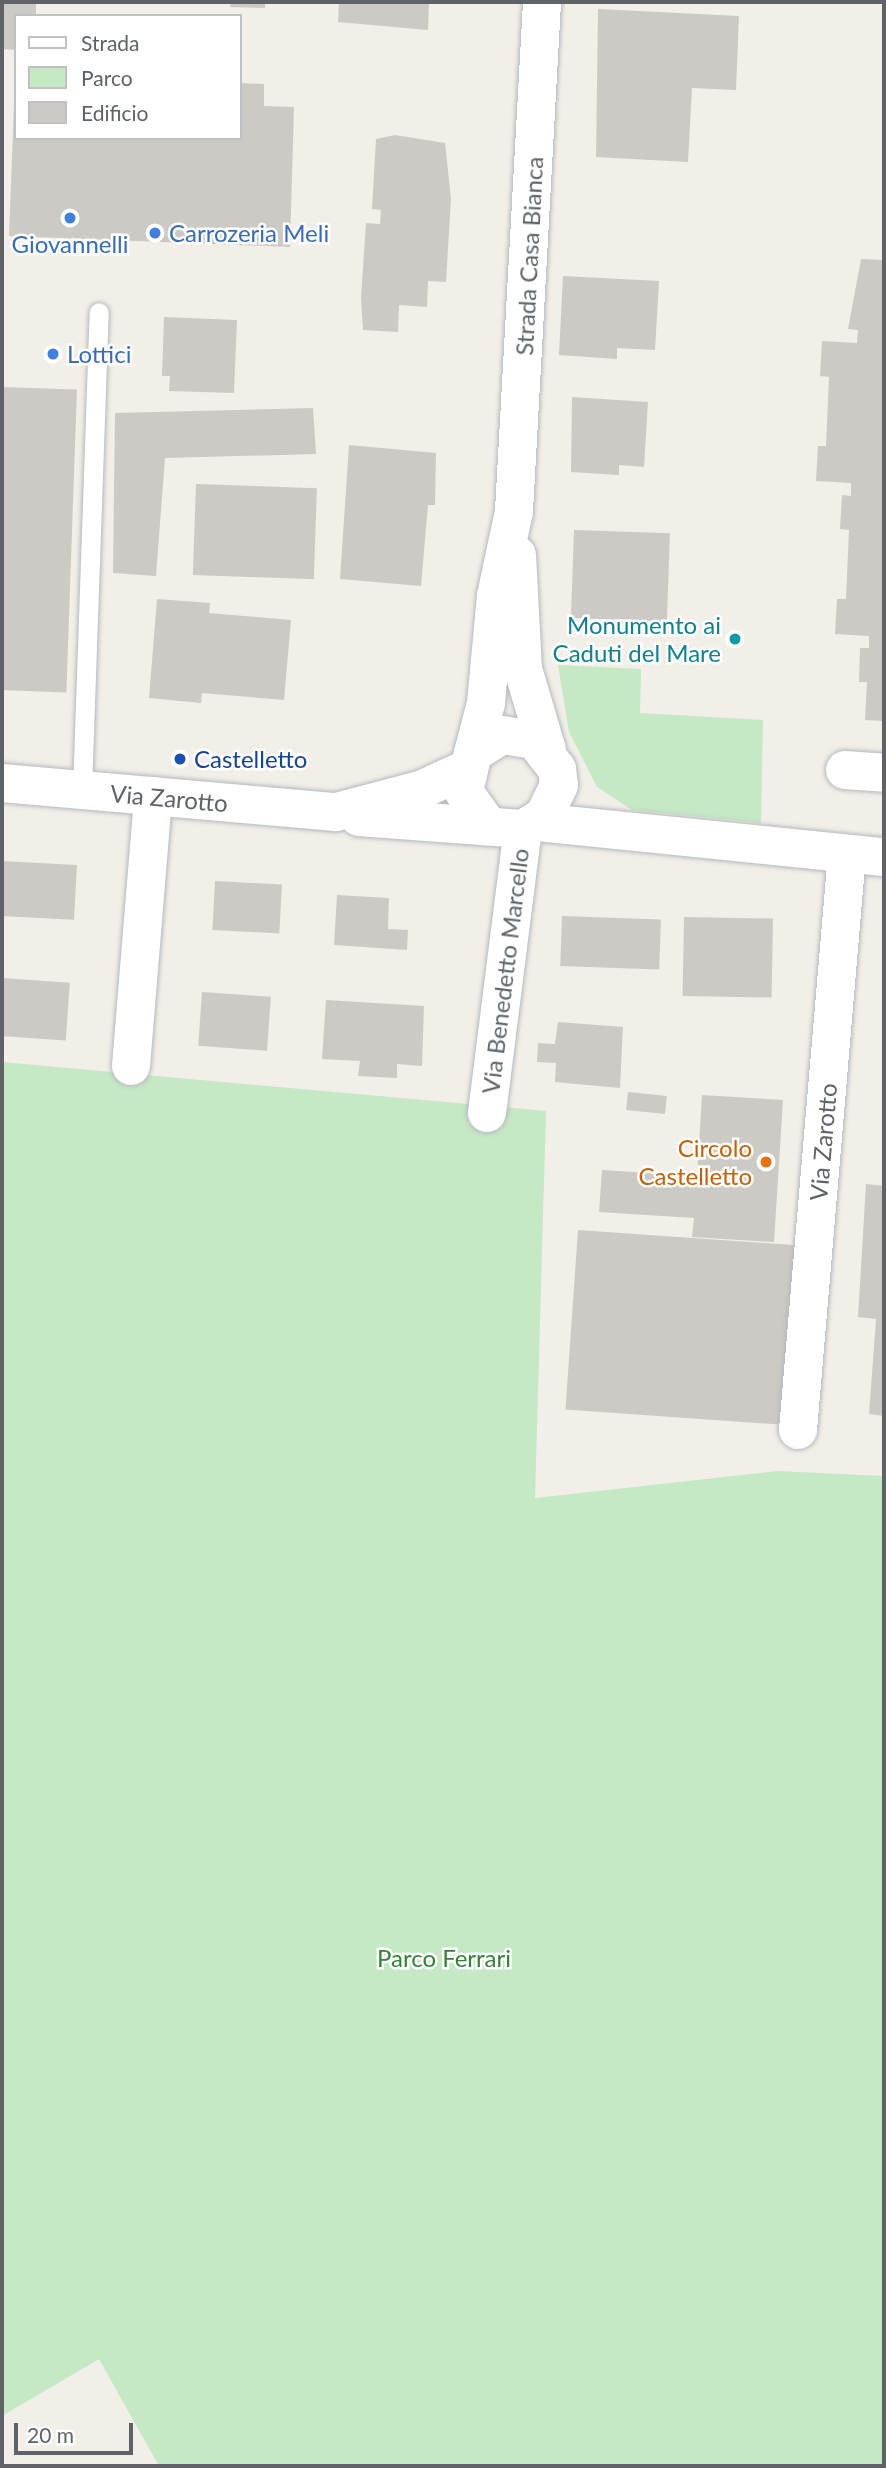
<!DOCTYPE html>
<html>
<head>
<meta charset="utf-8">
<style>
  body { margin:0 }
  #map { position:relative; width:886px; height:2468px; overflow:hidden; background:#f1efe8; font-family:Lato,sans-serif }
  div>[style] { position:absolute }
  .green>* { inset:0; background:#c5e8c5 }
  .building>* { inset:0; background:#cccac5; transform-origin:0 0 }
  .roads { filter:drop-shadow(0 0 2px #b5b8bc) drop-shadow(0 0 2px #b5b8bc) }
  .service>* { height:19px; margin:-9.5px; padding:0 9.5px; transform-origin:9.5px; border-radius:9.5px; background:#fff }
  .minor>* { height:38px; margin:-19px; padding:0 19px; transform-origin:19px; border-radius:19px; background:#fff }
  .tertiary>* { height:38px; margin:-19px; padding:0 19px; transform-origin:19px; border-radius:19px; background:#fff }
  .dots>* { width:19px; height:19px; translate:-50% -50%; box-sizing:border-box; border:4px solid #fff; border-radius:50% }
  span { translate:-50% -50%; white-space:nowrap; text-align:center; line-height:1.15; -webkit-text-stroke:5px #fff; paint-order:stroke }
  .shop-label { font-size:24px; color:#366cbe }
  .left { translate:0 -50%; text-align:left }
  .street-label { font-size:24px; color:#5f6368 }
  .culture-label { font-size:24px; color:#0d838f }
  .right { translate:-100% -50%; text-align:right }
  .transit-label { font-size:24px; color:#164399 }
  .food-label { font-size:24px; color:#c56008 }
  .park-label { font-size:24px; color:#348238 }
  .frame { position:absolute; inset:0; border:4px solid #5f6368; pointer-events:none }
  .legend { position:absolute; left:14px; top:14px; width:228px; height:126px; box-sizing:border-box; background:#fff; border:2px solid #bfc1c3; margin:0; padding:9px 12px; list-style:none; font-size:21px; color:#5f6368 }
  .legend li { display:flex; align-items:center; gap:14px; height:35px }
  .legend b { width:35px; border:2px solid #bfc1c3 }
  .scale { position:absolute; left:14px; top:2423px; width:119px; height:32px; box-sizing:border-box; border:4px solid #5f6368; border-top:0; padding-left:9px; font-size:21px; line-height:24px; white-space:nowrap; color:#5f6368; -webkit-text-stroke:5px #fff; paint-order:stroke }
</style>
</head>
<body>
<div id="map">
  <div class="green">
    <div style="clip-path:polygon(558px 665px,641px 669px,640px 713px,763px 720px,761px 823px,632px 810px,597px 787px,569px 732px)"></div>
    <div style="clip-path:polygon(2px 1062px,546px 1111px,535px 1498px,777px 1471px,884px 1476px,884px 2466px,159px 2466px,99px 2359px,2px 2416px)"></div>
  </div>
  <div class="building">
    <div style="clip-path:polygon(2px 2px,36px 2px,36px 16px,16px 16px,16px 50px,2px 49px)"></div>
    <div style="clip-path:polygon(231px 2px,265px 2px,265px 8px,230px 7px)"></div>
    <div style="clip-path:polygon(339px 2px,429px 2px,428px 30px,338px 22px)"></div>
    <div style="clip-path:polygon(598px 9px,739px 16px,736px 90px,692px 88px,688px 162px,596px 157px)"></div>
    <div style="clip-path:polygon(240px 83px,264px 84px,264px 106px,294px 107px,290px 247px,9px 236px,14px 104px,16px 138px,240px 138px)"></div>
    <div style="clip-path:polygon(395px 135px,445px 143px,451px 199px,446px 282px,428px 281px,427px 307px,399px 305px,398px 332px,363px 330px,361px 298px,366px 223px,380px 224px,381px 210px,372px 209px,376px 139px)"></div>
    <div style="clip-path:polygon(861px 259px,884px 260px,884px 721px,865px 720px,867px 682px,859px 682px,860px 648px,869px 648px,869px 636px,835px 634px,837px 599px,846px 599px,849px 530px,840px 529px,842px 495px,851px 496px,851px 483px,816px 481px,818px 446px,826px 446px,829px 377px,820px 376px,822px 341px,857px 343px,858px 330px,848px 329px)"></div>
    <div style="clip-path:polygon(563px 276px,659px 281px,655px 350px,617px 348px,617px 359px,559px 355px)"></div>
    <div style="clip-path:polygon(164px 317px,237px 320px,234px 393px,169px 391px,170px 376px,162px 376px)"></div>
    <div style="left:2px;top:387px;width:75px;height:303px;rotate:2deg"></div>
    <div style="clip-path:polygon(572px 397px,648px 402px,644px 467px,619px 465px,619px 475px,571px 472px)"></div>
    <div style="clip-path:polygon(313px 408px,316px 454px,165px 458px,156px 576px,113px 573px,115px 413px)"></div>
    <div style="clip-path:polygon(349px 445px,436px 453px,435px 505px,428px 505px,421px 586px,340px 579px)"></div>
    <div style="left:196px;top:484px;width:121px;height:91px;rotate:2deg"></div>
    <div style="left:574px;top:530px;width:96px;height:88px;rotate:2deg"></div>
    <div style="clip-path:polygon(157px 599px,210px 603px,209px 613px,291px 620px,284px 700px,202px 693px,201px 703px,149px 698px)"></div>
    <div style="left:2px;top:861px;width:75px;height:55px;rotate:3deg"></div>
    <div style="left:215px;top:881px;width:67px;height:49px;rotate:3deg"></div>
    <div style="clip-path:polygon(337px 895px,389px 898px,388px 929px,408px 930px,407px 950px,334px 945px)"></div>
    <div style="left:562px;top:916px;width:99px;height:50px;rotate:2deg"></div>
    <div style="left:684px;top:917px;width:89px;height:79px;rotate:1deg"></div>
    <div style="left:2px;top:978px;width:68px;height:58px;rotate:4deg"></div>
    <div style="left:202px;top:992px;width:69px;height:54px;rotate:4deg"></div>
    <div style="clip-path:polygon(326px 1000px,424px 1006px,422px 1066px,397px 1064px,397px 1078px,358px 1076px,360px 1061px,322px 1059px)"></div>
    <div style="clip-path:polygon(558px 1022px,623px 1027px,620px 1088px,555px 1082px,556px 1063px,537px 1062px,538px 1043px,555px 1044px)"></div>
    <div style="left:628px;top:1092px;width:39px;height:18px;rotate:6deg"></div>
    <div style="clip-path:polygon(702px 1095px,783px 1100px,774px 1242px,692px 1237px,694px 1218px,599px 1212px,602px 1170px,697px 1176px)"></div>
    <div style="clip-path:polygon(866px 1184px,884px 1186px,884px 1416px,869px 1414px,876px 1319px,858px 1317px)"></div>
    <div style="left:578px;top:1230px;width:233px;height:180px;rotate:4deg"></div>
  </div>
  <div class="roads">
    <div class="service">
      <div style="left:82px;top:790px;width:478px;rotate:-88deg"></div>
    </div>
    <div class="minor">
      <div style="left:517px;top:555px;width:114px;rotate:87deg"></div>
      <div style="left:523px;top:669px;width:84px;rotate:73.5deg"></div>
      <div style="left:473px;top:753px;width:52px;rotate:-75.4deg"></div>
      <div style="left:486px;top:703px;width:107px;rotate:-84.7deg"></div>
      <div style="left:496px;top:596px;width:87px;rotate:-78deg"></div>
      <div style="left:514px;top:511px;width:510px;rotate:-86.85deg"></div>
      <div style="left:845px;top:770px;width:39px;rotate:4deg"></div>
      <div style="left:131px;top:1066px;width:271px;rotate:-85.3deg"></div>
      <div style="left:487px;top:1113px;width:286px;rotate:-82.8deg"></div>
      <div style="left:798px;top:1430px;width:578px;rotate:-85.14deg"></div>
    </div>
    <div class="tertiary">
      <div style="left:2px;top:783px;width:335px;rotate:5deg"></div>
      <div style="left:336px;top:812px;width:90px;rotate:-14.8deg"></div>
      <div style="left:423px;top:789px;width:47px;rotate:-24.9deg"></div>
      <div style="left:359px;top:817px;width:164px;rotate:4.2deg"></div>
      <div style="left:523px;top:829px;width:25px;rotate:-32deg"></div>
      <div style="left:544px;top:816px;width:34px;rotate:-64deg"></div>
      <div style="left:559px;top:785px;width:16px;rotate:-97deg"></div>
      <div style="left:557px;top:769px;width:37px;rotate:-128deg"></div>
      <div style="left:534px;top:740px;width:32px;rotate:-171deg"></div>
      <div style="left:502px;top:735px;width:34px;rotate:148deg"></div>
      <div style="left:473px;top:753px;width:40px;rotate:103deg"></div>
      <div style="left:464px;top:792px;width:39px;rotate:54deg"></div>
      <div style="left:537px;top:822px;width:349px;rotate:5.8deg"></div>
    </div>
  </div>
  <div class="dots">
    <div style="left:70px;top:218px;background:#3f7fe0"></div>
    <div style="left:155px;top:233px;background:#3f7fe0"></div>
    <div style="left:53px;top:354px;background:#3f7fe0"></div>
    <div style="left:735px;top:639px;background:#0f9aa8"></div>
    <div style="left:180px;top:759px;background:#1a4fb4"></div>
    <div style="left:766px;top:1162px;background:#e8710a"></div>
  </div>
  <div class="shop-label">
    <span class="left" style="left:169px;top:233px">Carrozeria Meli</span>
    <span style="left:70px;top:244px">Giovannelli</span>
    <span class="left" style="left:67px;top:354px">Lottici</span>
  </div>
  <div class="street-label">
    <span style="left:529px;top:256px;rotate:-87deg">Strada Casa Bianca</span>
    <span style="left:169px;top:798px;rotate:5deg">Via Zarotto</span>
    <span style="left:505px;top:971px;rotate:-83deg">Via Benedetto Marcello</span>
    <span style="left:823px;top:1142px;rotate:-85deg">Via Zarotto</span>
  </div>
  <div class="culture-label">
    <span class="right" style="left:721px;top:639px">Monumento ai<br>Caduti del Mare</span>
  </div>
  <div class="transit-label">
    <span class="left" style="left:194px;top:759px">Castelletto</span>
  </div>
  <div class="food-label">
    <span class="right" style="left:752px;top:1162px">Circolo<br>Castelletto</span>
  </div>
  <div class="park-label">
    <span style="left:444px;top:1958px">Parco Ferrari</span>
  </div>
  <div class="frame"></div>
  <ul class="legend">
  <li><b style="height:9px;background:#fff"></b>Strada</li>
  <li><b style="height:19px;background:#c5e8c5"></b>Parco</li>
  <li><b style="height:19px;background:#cccac5"></b>Edificio</li>
  </ul>
  <div class="scale">20 m</div>
</div>
</body>
</html>
